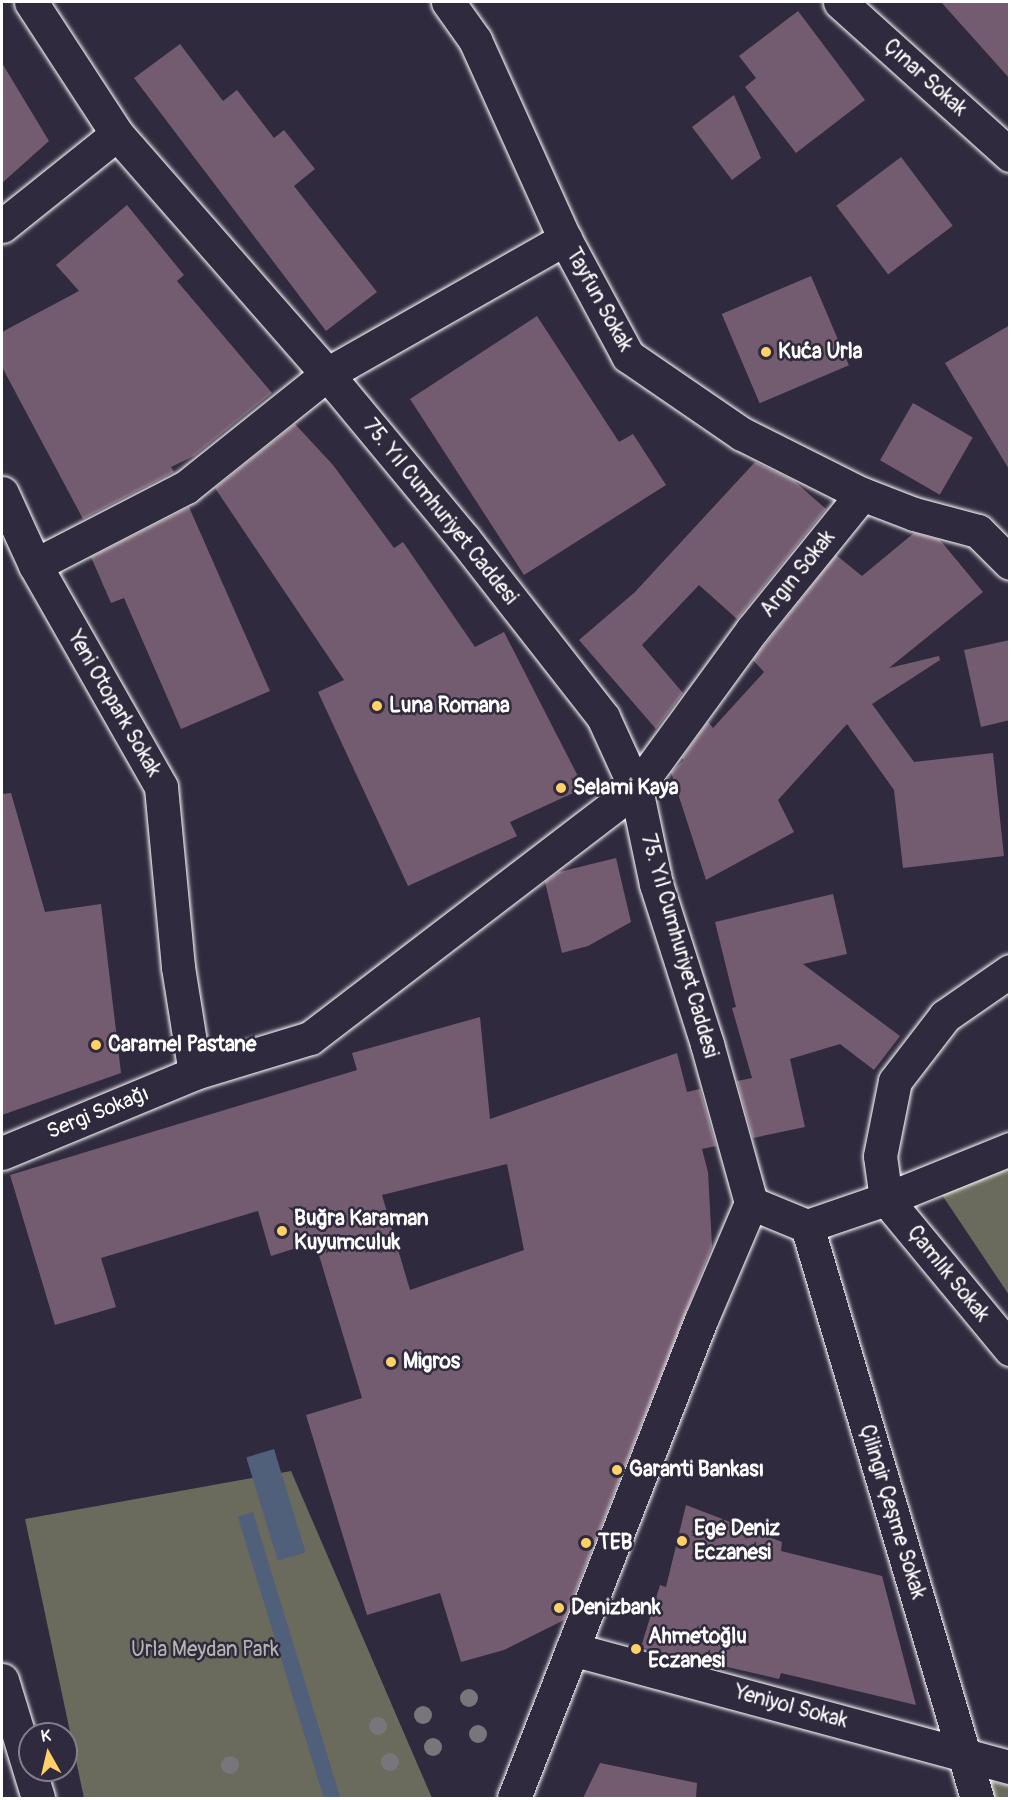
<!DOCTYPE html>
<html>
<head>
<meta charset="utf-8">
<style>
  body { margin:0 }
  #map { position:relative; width:1011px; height:1800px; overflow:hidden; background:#2f2a3d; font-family:Pangolin,sans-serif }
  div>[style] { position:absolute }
  .green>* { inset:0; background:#6a6b5d }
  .water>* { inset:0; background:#50607a; transform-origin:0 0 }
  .building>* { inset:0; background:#745c70; transform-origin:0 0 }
  .roads { filter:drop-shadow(0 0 2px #fff) drop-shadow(0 0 2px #fff) }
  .minor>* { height:33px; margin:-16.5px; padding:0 16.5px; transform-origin:16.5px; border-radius:16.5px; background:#2f2a3d }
  .trees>* { width:18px; height:18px; margin:-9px; border-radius:50%; background:#78767b }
  .dots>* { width:16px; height:16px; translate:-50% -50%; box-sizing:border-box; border:3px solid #2f2a3d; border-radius:50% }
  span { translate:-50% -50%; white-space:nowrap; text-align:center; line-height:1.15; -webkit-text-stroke:5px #2f2a3d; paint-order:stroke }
  .street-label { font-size:21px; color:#fff }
  .poi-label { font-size:21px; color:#fff; font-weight:700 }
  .left { translate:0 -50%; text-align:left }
  .park-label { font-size:21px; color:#b4b5ae }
  .frame { position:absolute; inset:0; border:3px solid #fff; pointer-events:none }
  .north { position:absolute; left:18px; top:1722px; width:60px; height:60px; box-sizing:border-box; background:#2f2a3d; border:2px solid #827f8b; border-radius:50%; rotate:352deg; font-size:16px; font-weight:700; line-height:24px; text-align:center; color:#fff }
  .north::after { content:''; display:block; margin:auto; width:21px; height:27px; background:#ffd166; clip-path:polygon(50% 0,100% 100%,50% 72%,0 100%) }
</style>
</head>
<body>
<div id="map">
  <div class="green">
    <div style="clip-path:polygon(1009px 1140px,1009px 1295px,934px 1183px)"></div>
    <div style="clip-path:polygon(291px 1471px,432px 1798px,84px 1798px,25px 1519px)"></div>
    <div style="clip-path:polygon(984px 1780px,1009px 1785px,1009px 1798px,990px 1798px)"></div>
  </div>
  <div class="water">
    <div style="left:274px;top:1449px;width:108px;height:29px;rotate:73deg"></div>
    <div style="left:253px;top:1512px;width:299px;height:16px;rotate:73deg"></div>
  </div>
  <div class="building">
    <div style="clip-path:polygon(941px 2px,1010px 2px,1010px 79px)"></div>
    <div style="clip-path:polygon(798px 11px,865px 100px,796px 153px,745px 87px,756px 78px,739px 56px)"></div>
    <div style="clip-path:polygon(180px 44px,223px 101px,237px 90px,274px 138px,284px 130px,315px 169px,294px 186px,377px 292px,326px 331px,134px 78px)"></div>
    <div style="clip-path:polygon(2px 63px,49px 141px,2px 183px)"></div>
    <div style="clip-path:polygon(734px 95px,761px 158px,732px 180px,692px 127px)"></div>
    <div style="left:901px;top:157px;width:86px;height:81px;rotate:53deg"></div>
    <div style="clip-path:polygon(127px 205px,184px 275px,177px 281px,272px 393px,194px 456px,171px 467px,174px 472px,83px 519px,2px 367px,2px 332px,79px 291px,56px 265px)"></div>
    <div style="left:811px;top:276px;width:97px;height:97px;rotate:67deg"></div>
    <div style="clip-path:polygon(537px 316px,619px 442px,633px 434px,666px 485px,524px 575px,410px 399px)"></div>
    <div style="clip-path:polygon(1010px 325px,1010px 471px,945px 363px)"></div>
    <div style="left:913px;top:403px;width:69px;height:66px;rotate:30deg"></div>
    <div style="clip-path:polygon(295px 424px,333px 465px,394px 548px,403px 542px,475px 647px,504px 632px,584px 788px,510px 822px,517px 836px,408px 886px,318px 692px,344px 680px,215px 488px)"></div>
    <div style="clip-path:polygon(755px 462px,793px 480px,826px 509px,737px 619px,699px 585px,642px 645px,683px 693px,656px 729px,579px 640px,635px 592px)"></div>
    <div style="clip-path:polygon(189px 507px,270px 691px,181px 729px,124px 598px,111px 603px,91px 557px)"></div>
    <div style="clip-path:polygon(914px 533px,940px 540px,983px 592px,889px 668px,939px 656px,940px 660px,872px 704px,914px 762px,993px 753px,1004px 856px,903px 868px,894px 790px,847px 724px,778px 800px,794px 832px,706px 880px,671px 772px,684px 760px,682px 758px,708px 722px,713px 728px,764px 672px,753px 660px,836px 555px,862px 576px)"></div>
    <div style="clip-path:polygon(1010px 640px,1010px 720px,981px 727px,964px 650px)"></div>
    <div style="clip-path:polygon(11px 793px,45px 912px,101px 904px,121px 1073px,2px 1115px,2px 794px)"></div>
    <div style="clip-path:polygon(616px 858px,631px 922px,588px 946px,562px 953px,545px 882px,559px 872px)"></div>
    <div style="clip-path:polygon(833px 894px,847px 954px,803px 964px,900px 1036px,874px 1070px,840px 1044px,790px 1059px,805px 1127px,753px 1138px,737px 1081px,752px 1078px,732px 1008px,736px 1007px,715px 922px)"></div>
    <div style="clip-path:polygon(evenodd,480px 1017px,490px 1119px,677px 1053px,687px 1092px,700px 1089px,716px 1146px,702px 1149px,708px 1172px,712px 1246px,564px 1620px,504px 1650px,461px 1662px,440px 1593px,367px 1615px,306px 1415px,362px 1398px,315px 1242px,271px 1256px,258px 1211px,101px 1258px,116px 1307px,55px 1325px,10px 1175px,357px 1070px,352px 1053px,480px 1017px,507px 1164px,524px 1250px,410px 1290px,382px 1195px,507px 1164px)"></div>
    <div style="clip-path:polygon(686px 1505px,782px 1542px,781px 1551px,882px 1576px,916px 1705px,781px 1673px,779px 1679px,641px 1647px,660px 1585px,666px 1587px)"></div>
    <div style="clip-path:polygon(600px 1763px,697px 1783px,696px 1798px,583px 1798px)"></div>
  </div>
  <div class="roads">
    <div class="minor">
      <div style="left:31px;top:2px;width:158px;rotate:56.9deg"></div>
      <div style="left:117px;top:134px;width:319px;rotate:48.8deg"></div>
      <div style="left:327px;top:374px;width:214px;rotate:50.3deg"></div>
      <div style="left:464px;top:539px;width:226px;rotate:52deg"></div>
      <div style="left:603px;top:717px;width:79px;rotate:65.4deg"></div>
      <div style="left:636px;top:789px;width:97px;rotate:78.1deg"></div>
      <div style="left:656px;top:884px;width:168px;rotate:72.3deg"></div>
      <div style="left:707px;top:1044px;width:165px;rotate:74.5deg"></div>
      <div style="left:751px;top:1203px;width:127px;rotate:113.1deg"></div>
      <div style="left:701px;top:1320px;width:513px;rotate:111.37deg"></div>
      <div style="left:448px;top:2px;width:47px;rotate:54.6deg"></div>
      <div style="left:475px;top:40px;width:218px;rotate:65.7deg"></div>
      <div style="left:565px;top:239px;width:133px;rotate:61.7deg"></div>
      <div style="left:628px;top:356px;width:138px;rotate:34.4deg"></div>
      <div style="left:742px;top:434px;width:134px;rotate:26.6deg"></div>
      <div style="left:840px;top:2px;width:229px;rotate:42deg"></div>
      <div style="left:2px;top:226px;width:147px;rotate:-38.7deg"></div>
      <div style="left:2px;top:493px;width:79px;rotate:65.4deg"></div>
      <div style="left:35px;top:565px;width:255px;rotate:60.4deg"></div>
      <div style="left:161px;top:787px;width:181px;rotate:84.6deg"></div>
      <div style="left:178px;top:967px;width:107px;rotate:80.9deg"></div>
      <div style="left:35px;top:565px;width:170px;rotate:-27.3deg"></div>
      <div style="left:186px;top:487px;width:181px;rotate:-38.7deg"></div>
      <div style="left:327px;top:374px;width:274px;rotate:-29.6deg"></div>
      <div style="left:1010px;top:1149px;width:134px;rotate:158deg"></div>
      <div style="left:886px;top:1199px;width:195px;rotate:50.4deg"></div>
      <div style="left:2px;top:1153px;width:209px;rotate:-22.5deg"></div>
      <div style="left:195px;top:1073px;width:120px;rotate:-16.9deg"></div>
      <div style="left:310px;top:1038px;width:410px;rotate:-37.4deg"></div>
      <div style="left:636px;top:789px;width:197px;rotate:-53.9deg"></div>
      <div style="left:752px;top:630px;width:175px;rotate:-51deg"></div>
      <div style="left:862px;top:494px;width:56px;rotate:21deg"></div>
      <div style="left:914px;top:514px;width:66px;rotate:14.9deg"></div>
      <div style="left:978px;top:531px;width:45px;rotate:45deg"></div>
      <div style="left:751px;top:1203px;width:61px;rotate:22.3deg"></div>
      <div style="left:807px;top:1226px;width:83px;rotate:-18.9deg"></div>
      <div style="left:886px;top:1199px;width:43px;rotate:-97.9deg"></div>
      <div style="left:880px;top:1156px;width:76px;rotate:-78.7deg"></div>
      <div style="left:895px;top:1081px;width:82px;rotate:-52.4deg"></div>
      <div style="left:945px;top:1016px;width:79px;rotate:-34.7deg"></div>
      <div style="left:807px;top:1226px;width:597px;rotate:73.45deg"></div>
      <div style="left:572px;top:1649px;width:454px;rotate:15.1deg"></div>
      <div style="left:2px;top:1680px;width:123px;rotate:73deg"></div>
    </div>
  </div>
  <div class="trees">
    <div style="left:469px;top:1698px"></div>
    <div style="left:423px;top:1715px"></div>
    <div style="left:378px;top:1726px"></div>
    <div style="left:478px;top:1734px"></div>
    <div style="left:433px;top:1747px"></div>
    <div style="left:390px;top:1762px"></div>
    <div style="left:230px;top:1765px"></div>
  </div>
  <div class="dots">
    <div style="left:766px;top:352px;background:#ffd166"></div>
    <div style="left:377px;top:706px;background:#ffd166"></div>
    <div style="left:561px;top:788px;background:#ffd166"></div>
    <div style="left:96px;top:1045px;background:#ffd166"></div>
    <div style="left:282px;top:1231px;background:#ffd166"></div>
    <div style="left:391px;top:1362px;background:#ffd166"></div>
    <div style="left:617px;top:1470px;background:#ffd166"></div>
    <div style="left:682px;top:1541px;background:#ffd166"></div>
    <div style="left:586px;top:1543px;background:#ffd166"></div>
    <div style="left:559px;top:1608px;background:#ffd166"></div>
    <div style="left:636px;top:1649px;background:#ffd166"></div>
  </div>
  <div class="street-label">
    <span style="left:925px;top:78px;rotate:42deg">Çınar Sokak</span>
    <span style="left:599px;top:300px;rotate:61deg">Tayfun Sokak</span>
    <span style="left:440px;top:512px;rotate:51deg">75. Yıl Cumhuriyet Caddesi</span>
    <span style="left:798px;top:574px;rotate:-51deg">Argın Sokak</span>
    <span style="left:114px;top:704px;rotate:60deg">Yeni Otopark Sokak</span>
    <span style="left:679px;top:946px;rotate:74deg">75. Yıl Cumhuriyet Caddesi</span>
    <span style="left:98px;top:1113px;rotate:-22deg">Sergi Sokağı</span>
    <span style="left:948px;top:1274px;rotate:51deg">Çamlık Sokak</span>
    <span style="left:892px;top:1512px;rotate:73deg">Çilingir Çeşme Sokak</span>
    <span style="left:791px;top:1707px;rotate:15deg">Yeniyol Sokak</span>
  </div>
  <div class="poi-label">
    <span class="left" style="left:778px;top:352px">Kuća Urla</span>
    <span class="left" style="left:389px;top:706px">Luna Romana</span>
    <span class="left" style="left:573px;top:788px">Selami Kaya</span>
    <span class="left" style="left:108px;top:1045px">Caramel Pastane</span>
    <span class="left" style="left:294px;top:1231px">Buğra Karaman<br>Kuyumculuk</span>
    <span class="left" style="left:403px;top:1362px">Migros</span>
    <span class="left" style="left:629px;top:1470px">Garanti Bankası</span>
    <span class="left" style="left:694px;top:1541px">Ege Deniz<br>Eczanesi</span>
    <span class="left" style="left:598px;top:1543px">TEB</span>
    <span class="left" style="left:571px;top:1608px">Denizbank</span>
    <span class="left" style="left:648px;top:1649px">Ahmetoğlu<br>Eczanesi</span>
  </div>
  <div class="park-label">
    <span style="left:205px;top:1650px">Urla Meydan Park</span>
  </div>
  <div class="frame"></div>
  <div class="north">K</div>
</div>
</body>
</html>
